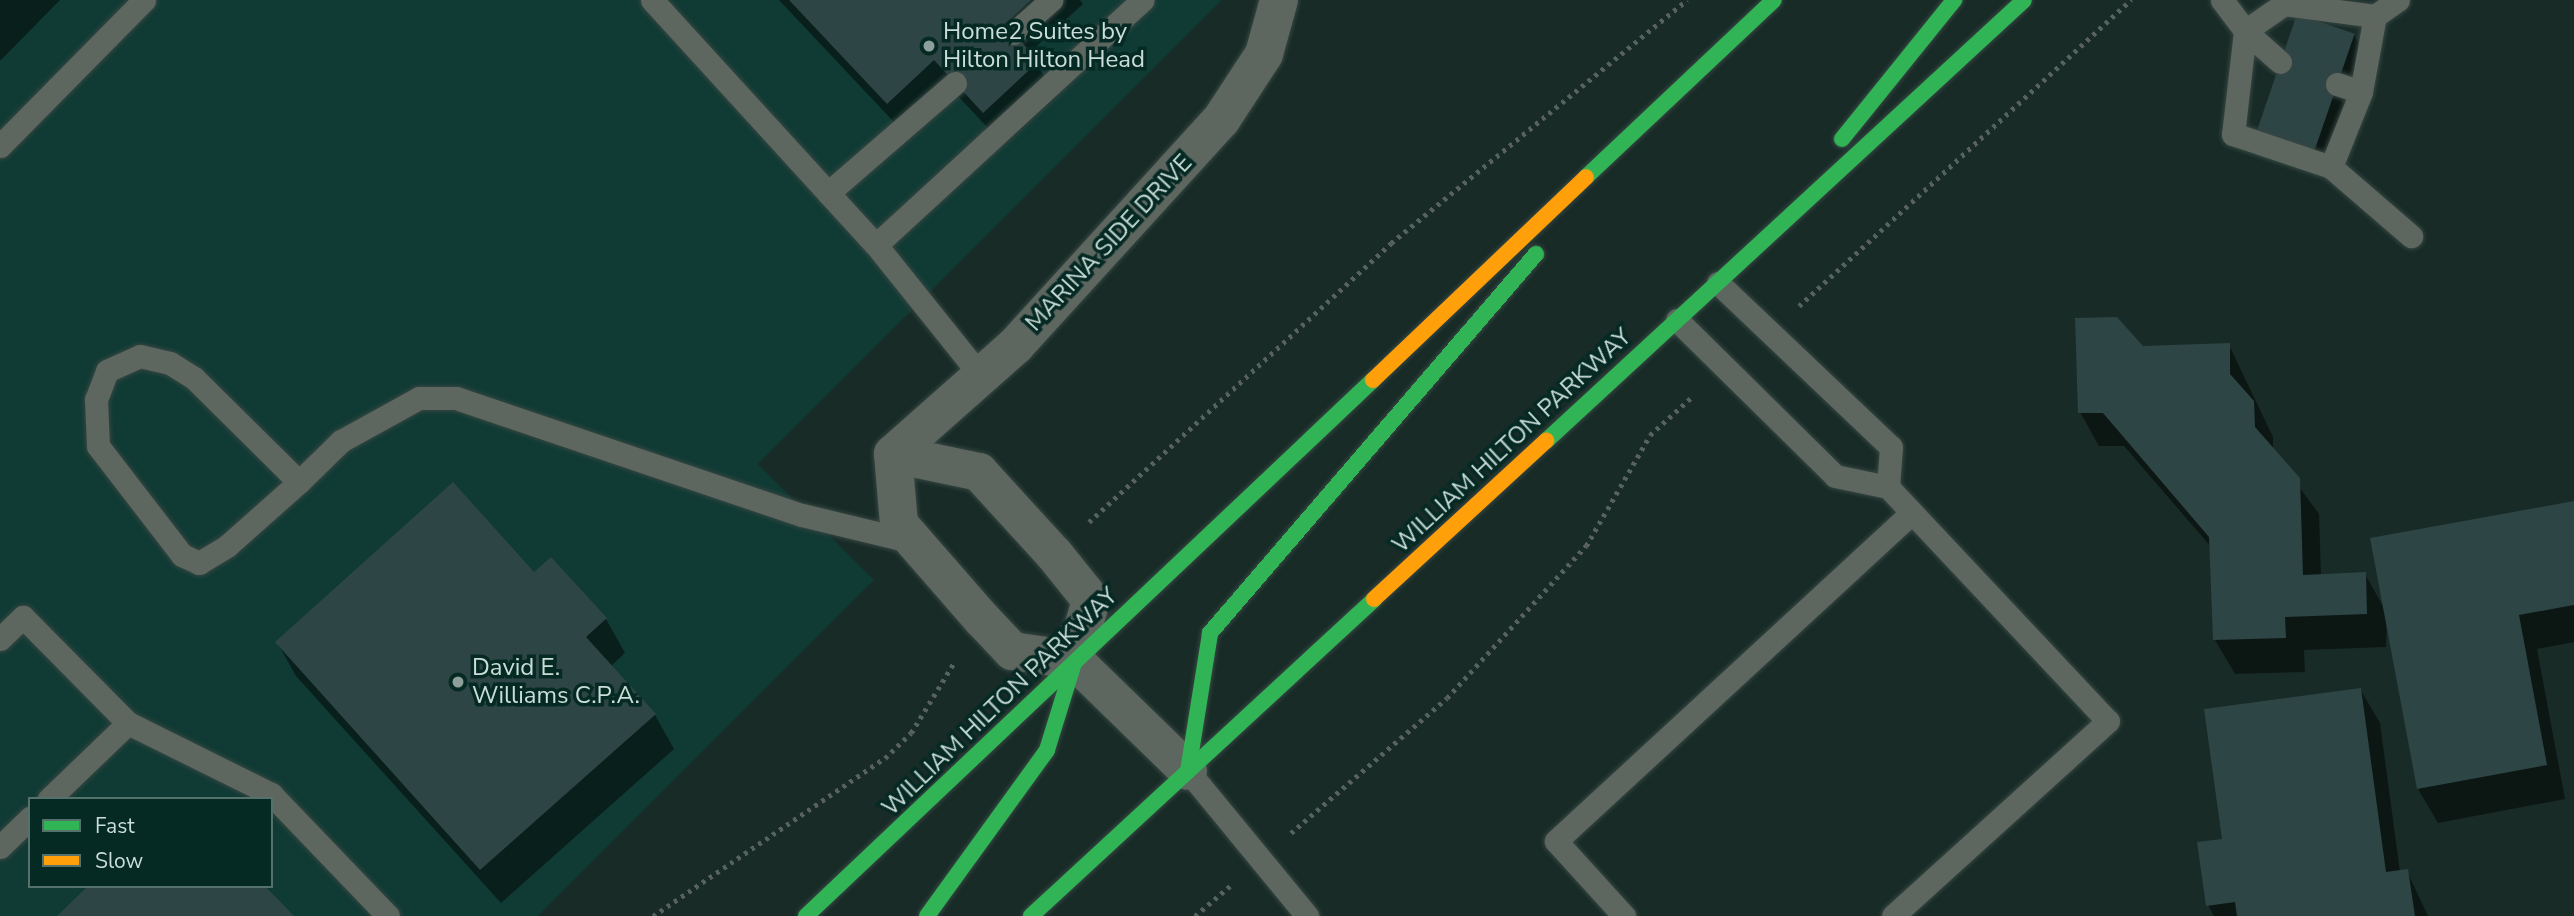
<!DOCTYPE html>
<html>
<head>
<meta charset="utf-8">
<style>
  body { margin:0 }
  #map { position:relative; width:2574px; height:916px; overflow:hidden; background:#182b27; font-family:"Nunito Sans",sans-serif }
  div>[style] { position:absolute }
  .built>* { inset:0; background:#103b34 }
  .shadow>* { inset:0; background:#0007 }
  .building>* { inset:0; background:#2e4546; transform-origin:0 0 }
  .path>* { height:4.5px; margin-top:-2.25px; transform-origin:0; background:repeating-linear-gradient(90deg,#58625d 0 3.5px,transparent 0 8.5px) }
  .roads { filter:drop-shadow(0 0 2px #364642) drop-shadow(0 0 2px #364642) }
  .lane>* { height:23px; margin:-11.5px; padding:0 11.5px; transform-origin:11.5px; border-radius:11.5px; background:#5e6660 }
  .street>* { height:38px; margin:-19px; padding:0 19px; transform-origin:19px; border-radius:19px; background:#5e6660 }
  .fast>* { height:16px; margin:-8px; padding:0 8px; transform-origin:8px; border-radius:8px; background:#30b455 }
  .slow>* { height:16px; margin:-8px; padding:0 8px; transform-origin:8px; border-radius:8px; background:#ff9f0a }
  .dots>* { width:19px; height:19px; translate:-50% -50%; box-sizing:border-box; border:4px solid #052923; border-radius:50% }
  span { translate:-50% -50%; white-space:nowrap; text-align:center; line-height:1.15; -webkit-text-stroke:7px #052923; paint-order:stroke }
  .poi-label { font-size:24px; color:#caddd8 }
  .left { translate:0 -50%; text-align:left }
  .street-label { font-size:24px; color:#caddd8 }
  .legend { position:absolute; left:28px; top:797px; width:245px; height:91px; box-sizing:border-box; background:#052923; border:2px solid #54716b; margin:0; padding:9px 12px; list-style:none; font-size:21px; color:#caddd8 }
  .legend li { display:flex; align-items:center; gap:14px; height:35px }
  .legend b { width:35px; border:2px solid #54716b }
</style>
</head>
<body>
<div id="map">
  <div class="built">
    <div style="clip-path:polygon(evenodd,0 0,1222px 0,758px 464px,874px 580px,538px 916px,0 916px,0 0,30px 799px,271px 799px,271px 886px,30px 886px,30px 799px)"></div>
  </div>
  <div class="shadow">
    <div style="clip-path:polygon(0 0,60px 0,1px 60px,0 59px)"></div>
    <div style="clip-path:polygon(779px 0,1080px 0,1083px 4px,1029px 53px,1057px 96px,1004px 145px,955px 93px,908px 137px)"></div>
    <div style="clip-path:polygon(2354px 35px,2366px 56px,2325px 173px,2257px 132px)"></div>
    <div style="clip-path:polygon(2229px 345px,2273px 437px,2273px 451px,2319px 514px,2321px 576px,2365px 574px,2384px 608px,2574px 503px,2574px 642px,2537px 649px,2565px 799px,2438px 823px,2418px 789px,2387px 619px,2386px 647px,2304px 650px,2305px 672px,2235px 674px,2215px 640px,2212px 548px,2124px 446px,2099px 446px,2080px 412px,2142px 347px)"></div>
    <div style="clip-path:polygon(551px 559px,606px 619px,625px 653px,611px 666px,655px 715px,674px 749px,501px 903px,296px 676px,277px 642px,534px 574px)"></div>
    <div style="clip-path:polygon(2360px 689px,2380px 723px,2400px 872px,2407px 871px,2428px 916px,2214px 916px,2208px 905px,2224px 840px)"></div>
  </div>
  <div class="building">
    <div style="clip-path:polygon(789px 0,1031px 0,1005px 24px,1039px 61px,983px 113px,934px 60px,887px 104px)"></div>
    <div style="left:2297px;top:14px;width:61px;height:126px;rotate:19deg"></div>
    <div style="clip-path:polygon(2117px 317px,2143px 346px,2230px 343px,2230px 374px,2254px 401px,2255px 427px,2300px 478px,2303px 575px,2366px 572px,2367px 614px,2285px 617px,2286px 638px,2213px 640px,2209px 537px,2103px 413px,2078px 413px,2075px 318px)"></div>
    <div style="clip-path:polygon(453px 482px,534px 572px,551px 557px,607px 618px,586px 637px,656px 714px,480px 870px,275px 642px)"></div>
    <div style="clip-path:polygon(2574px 501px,2574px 605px,2519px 615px,2547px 765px,2417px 789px,2370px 538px)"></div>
    <div style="clip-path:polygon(2361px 688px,2386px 872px,2408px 869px,2415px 916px,2237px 916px,2235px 902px,2206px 906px,2197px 842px,2222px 839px,2204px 709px)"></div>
    <div style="clip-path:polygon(88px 886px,265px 886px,294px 916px,57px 916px)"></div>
  </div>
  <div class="path">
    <div style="left:1799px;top:306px;width:452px;rotate:-42.7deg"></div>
    <div style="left:1089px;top:522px;width:411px;rotate:-42.7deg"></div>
    <div style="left:1391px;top:243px;width:383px;rotate:-39.4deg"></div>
    <div style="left:1291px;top:833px;width:206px;rotate:-40.9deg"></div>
    <div style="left:1447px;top:698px;width:206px;rotate:-47.6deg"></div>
    <div style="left:1586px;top:546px;width:128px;rotate:-60deg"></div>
    <div style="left:1650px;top:435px;width:59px;rotate:-42.3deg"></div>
    <div style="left:653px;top:916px;width:281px;rotate:-34.3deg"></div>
    <div style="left:885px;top:758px;width:36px;rotate:-44deg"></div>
    <div style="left:911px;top:733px;width:84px;rotate:-58.6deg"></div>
    <div style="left:1195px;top:916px;width:48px;rotate:-40.7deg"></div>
  </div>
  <div class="roads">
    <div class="lane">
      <div style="left:652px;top:0;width:332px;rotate:47.6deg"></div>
      <div style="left:876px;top:245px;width:362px;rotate:-42.6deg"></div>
      <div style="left:2222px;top:0;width:39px;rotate:53deg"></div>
      <div style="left:2245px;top:31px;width:104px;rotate:96.6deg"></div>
      <div style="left:2233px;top:134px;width:103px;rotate:18.6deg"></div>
      <div style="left:2331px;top:167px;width:81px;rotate:-68.2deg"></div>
      <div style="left:2361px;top:92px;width:77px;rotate:-79.6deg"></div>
      <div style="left:2375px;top:16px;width:28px;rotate:-35deg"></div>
      <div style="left:1014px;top:33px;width:50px;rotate:-41.7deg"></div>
      <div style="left:2280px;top:62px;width:47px;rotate:-138.5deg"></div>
      <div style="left:2245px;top:31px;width:47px;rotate:-34.7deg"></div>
      <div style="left:2284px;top:4px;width:92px;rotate:7.5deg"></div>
      <div style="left:2337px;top:84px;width:25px;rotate:18deg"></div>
      <div style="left:0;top:146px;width:205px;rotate:-45.4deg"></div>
      <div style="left:2331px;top:167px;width:106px;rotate:40.8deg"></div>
      <div style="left:828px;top:193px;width:168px;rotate:-40.9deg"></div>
      <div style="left:876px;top:245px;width:168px;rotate:51.3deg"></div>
      <div style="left:1718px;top:283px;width:238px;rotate:43.5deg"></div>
      <div style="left:1891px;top:447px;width:40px;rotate:94.3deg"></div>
      <div style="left:1677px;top:320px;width:222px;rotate:44.6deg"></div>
      <div style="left:1835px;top:476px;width:54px;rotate:11.7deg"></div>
      <div style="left:1888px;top:487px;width:321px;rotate:46.8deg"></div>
      <div style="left:2108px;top:721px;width:290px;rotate:137.8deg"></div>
      <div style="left:299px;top:482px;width:148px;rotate:-135.3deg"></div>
      <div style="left:194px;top:378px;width:28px;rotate:-148deg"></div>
      <div style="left:170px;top:363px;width:31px;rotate:-167deg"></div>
      <div style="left:140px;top:356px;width:36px;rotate:156deg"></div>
      <div style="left:107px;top:371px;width:30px;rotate:111deg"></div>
      <div style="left:96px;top:399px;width:47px;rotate:87.6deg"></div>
      <div style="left:98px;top:446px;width:138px;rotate:52.4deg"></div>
      <div style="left:182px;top:555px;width:19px;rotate:25deg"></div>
      <div style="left:199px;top:563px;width:33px;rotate:-31deg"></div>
      <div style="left:227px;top:546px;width:96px;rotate:-41.6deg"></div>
      <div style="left:299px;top:482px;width:59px;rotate:-44.3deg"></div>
      <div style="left:341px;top:441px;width:89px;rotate:-28.9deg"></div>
      <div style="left:419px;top:398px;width:37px"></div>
      <div style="left:456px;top:398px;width:365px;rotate:18.7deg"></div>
      <div style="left:802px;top:515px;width:115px;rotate:13.6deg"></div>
      <div style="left:0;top:639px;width:32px;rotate:-44deg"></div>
      <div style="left:23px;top:617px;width:149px;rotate:45.3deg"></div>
      <div style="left:128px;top:723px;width:110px;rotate:136.1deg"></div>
      <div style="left:128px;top:723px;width:160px;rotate:26.4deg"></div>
      <div style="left:271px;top:794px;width:169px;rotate:46.2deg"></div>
      <div style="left:1188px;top:771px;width:188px;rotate:50.6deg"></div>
      <div style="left:0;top:847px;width:42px;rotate:-44deg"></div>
      <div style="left:1624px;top:916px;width:101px;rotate:-132.2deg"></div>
      <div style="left:1556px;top:841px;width:484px;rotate:-42.7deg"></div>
    </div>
    <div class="street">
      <div style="left:893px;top:454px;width:164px;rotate:-41.5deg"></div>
      <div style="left:1016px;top:345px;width:304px;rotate:-47.7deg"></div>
      <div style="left:1221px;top:120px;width:79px;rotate:-56.9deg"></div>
      <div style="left:1264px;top:54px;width:56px;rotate:-74.5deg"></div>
      <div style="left:893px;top:454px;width:70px;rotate:85.1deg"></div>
      <div style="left:899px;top:524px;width:126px;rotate:48.9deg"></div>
      <div style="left:982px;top:619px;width:44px;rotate:46.8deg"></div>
      <div style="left:1012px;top:651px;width:63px;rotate:8.3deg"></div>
      <div style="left:1074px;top:660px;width:159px;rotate:44.2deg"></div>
      <div style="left:893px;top:454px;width:88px;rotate:11.8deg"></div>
      <div style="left:979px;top:472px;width:111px;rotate:47.6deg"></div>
      <div style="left:1054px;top:554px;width:59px;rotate:51.2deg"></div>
      <div style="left:1091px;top:600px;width:62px;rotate:105.8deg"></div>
    </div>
    <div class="fast">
      <div style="left:1842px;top:139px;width:179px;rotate:-51.1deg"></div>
      <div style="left:1586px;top:177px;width:258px;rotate:-43.3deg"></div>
      <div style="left:1546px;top:441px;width:650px;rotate:-42.69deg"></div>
      <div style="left:1188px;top:771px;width:140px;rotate:-80.9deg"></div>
      <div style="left:1210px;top:633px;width:500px;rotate:-49.3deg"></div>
      <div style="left:806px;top:916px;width:780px;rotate:-43.39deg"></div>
      <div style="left:927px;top:916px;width:205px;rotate:-54.1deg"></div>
      <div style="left:1047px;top:750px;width:91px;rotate:-72.8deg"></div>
      <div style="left:1031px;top:916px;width:467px;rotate:-42.7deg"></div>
    </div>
    <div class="slow">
      <div style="left:1373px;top:380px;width:294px;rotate:-43.6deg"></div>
      <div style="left:1374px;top:599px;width:234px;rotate:-42.6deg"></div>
    </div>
  </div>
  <div class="dots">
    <div style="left:929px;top:46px;background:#8c9f9a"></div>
    <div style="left:458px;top:682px;background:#8c9f9a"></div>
  </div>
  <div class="poi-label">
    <span class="left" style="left:943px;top:46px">Home2 Suites by<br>Hilton Hilton Head</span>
    <span class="left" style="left:472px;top:682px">David E.<br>Williams C.P.A.</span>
  </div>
  <div class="street-label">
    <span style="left:1109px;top:243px;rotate:-47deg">MARINA SIDE DRIVE</span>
    <span style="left:1512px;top:441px;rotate:-43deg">WILLIAM HILTON PARKWAY</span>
    <span style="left:1000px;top:702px;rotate:-44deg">WILLIAM HILTON PARKWAY</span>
  </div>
  <ul class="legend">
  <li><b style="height:9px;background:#30b455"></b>Fast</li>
  <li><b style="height:9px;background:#ff9f0a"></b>Slow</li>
  </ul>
</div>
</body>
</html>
